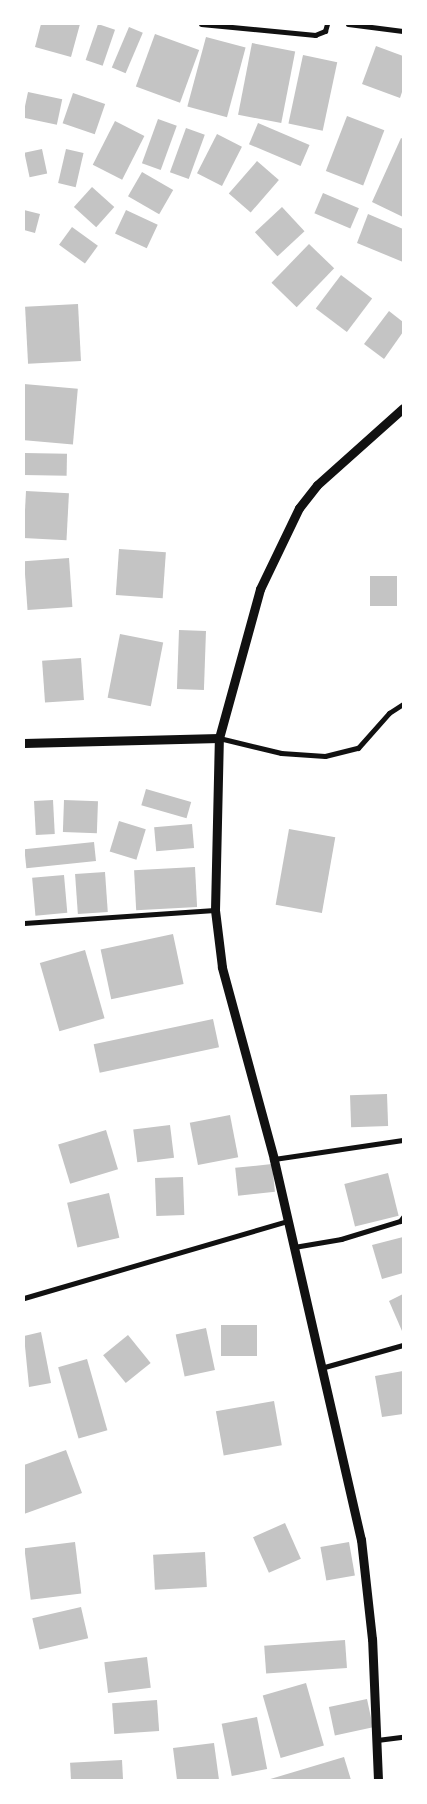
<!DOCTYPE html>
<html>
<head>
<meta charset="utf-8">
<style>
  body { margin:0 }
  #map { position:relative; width:427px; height:1804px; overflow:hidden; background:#fff; font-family:Barlow,sans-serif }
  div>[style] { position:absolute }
  .building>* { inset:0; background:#c4c4c4; transform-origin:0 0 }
  .minor>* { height:5px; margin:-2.5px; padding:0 2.5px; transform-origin:2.5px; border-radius:2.5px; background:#111 }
  .tertiary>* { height:9px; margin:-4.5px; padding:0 4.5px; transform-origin:4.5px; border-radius:4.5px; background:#111 }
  span { translate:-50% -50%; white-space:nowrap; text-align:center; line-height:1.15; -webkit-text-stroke:4px #fff; paint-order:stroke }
  .frame { position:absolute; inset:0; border:25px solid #fff; pointer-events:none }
</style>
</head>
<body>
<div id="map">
  <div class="building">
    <div style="clip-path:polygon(41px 24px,80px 24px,71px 57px,35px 47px)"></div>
    <div style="left:98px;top:24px;width:18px;height:38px;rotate:19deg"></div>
    <div style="left:129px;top:27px;width:15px;height:44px;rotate:23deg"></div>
    <div style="left:155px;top:34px;width:47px;height:56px;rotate:20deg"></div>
    <div style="left:206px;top:37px;width:41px;height:72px;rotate:15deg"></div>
    <div style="left:252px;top:43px;width:44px;height:73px;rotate:11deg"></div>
    <div style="clip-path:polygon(376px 46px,403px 56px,403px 89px,400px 98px,362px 84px)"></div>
    <div style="left:303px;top:55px;width:35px;height:70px;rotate:12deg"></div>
    <div style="left:28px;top:92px;width:35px;height:26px;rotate:12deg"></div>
    <div style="left:73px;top:93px;width:34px;height:32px;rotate:19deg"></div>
    <div style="left:347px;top:116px;width:40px;height:59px;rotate:21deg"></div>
    <div style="left:158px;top:119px;width:20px;height:47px;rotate:20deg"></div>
    <div style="left:115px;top:121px;width:33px;height:49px;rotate:27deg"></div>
    <div style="left:258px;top:123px;width:56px;height:23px;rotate:23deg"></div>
    <div style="left:186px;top:128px;width:20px;height:47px;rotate:20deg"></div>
    <div style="left:217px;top:134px;width:28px;height:44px;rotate:27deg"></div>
    <div style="clip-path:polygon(401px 138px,403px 139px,403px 217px,372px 202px)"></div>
    <div style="left:42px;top:149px;width:25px;height:18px;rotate:78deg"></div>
    <div style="left:66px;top:149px;width:18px;height:35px;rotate:13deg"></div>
    <div style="left:257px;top:161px;width:29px;height:43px;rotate:41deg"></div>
    <div style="left:142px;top:172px;width:36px;height:28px;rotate:30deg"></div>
    <div style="left:92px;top:187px;width:30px;height:27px;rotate:42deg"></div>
    <div style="left:323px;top:193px;width:39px;height:22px;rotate:23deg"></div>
    <div style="left:282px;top:207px;width:33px;height:37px;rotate:47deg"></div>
    <div style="clip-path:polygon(24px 210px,40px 214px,35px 233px,24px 230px)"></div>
    <div style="left:126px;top:210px;width:35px;height:26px;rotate:25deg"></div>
    <div style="clip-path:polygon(368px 214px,403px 229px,403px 262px,357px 243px)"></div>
    <div style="left:72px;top:227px;width:32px;height:22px;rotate:36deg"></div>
    <div style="left:309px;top:244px;width:35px;height:54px;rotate:44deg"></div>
    <div style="left:341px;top:275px;width:39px;height:42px;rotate:37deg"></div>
    <div style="left:78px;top:304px;width:57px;height:53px;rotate:87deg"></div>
    <div style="clip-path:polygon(389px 311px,403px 322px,403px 332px,384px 359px,364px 344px)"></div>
    <div style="left:24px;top:384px;width:54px;height:56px;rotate:5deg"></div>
    <div style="left:24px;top:453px;width:43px;height:22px;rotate:1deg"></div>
    <div style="left:26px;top:491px;width:43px;height:47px;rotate:3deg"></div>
    <div style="left:119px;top:549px;width:47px;height:46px;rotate:4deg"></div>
    <div style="left:69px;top:558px;width:49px;height:45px;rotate:86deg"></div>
    <div style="left:370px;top:576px;width:27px;height:30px"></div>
    <div style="left:179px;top:630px;width:27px;height:59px;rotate:2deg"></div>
    <div style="left:120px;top:634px;width:44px;height:65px;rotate:11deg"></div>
    <div style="left:81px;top:658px;width:42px;height:39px;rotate:86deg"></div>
    <div style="left:146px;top:789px;width:47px;height:17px;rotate:16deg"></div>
    <div style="left:53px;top:800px;width:34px;height:19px;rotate:87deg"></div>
    <div style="left:64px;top:800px;width:34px;height:32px;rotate:2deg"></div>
    <div style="left:119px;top:821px;width:28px;height:32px;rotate:17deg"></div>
    <div style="left:192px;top:824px;width:24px;height:38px;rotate:85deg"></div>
    <div style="left:289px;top:829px;width:47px;height:77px;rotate:10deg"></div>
    <div style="left:94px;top:842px;width:19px;height:70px;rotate:84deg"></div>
    <div style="left:195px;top:867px;width:40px;height:61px;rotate:87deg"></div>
    <div style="left:105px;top:872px;width:40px;height:30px;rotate:86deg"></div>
    <div style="left:64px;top:875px;width:38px;height:32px;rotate:85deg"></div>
    <div style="left:173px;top:934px;width:51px;height:74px;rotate:78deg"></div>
    <div style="left:85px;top:950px;width:71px;height:47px;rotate:74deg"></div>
    <div style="left:213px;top:1019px;width:29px;height:122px;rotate:78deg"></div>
    <div style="left:387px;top:1094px;width:32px;height:37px;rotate:88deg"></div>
    <div style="left:230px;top:1115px;width:43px;height:41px;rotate:79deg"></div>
    <div style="left:170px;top:1125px;width:33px;height:37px;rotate:83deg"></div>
    <div style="left:106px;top:1130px;width:41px;height:50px;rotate:73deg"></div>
    <div style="left:272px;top:1164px;width:28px;height:37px;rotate:84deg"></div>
    <div style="left:388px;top:1173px;width:44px;height:45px;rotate:76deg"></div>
    <div style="left:183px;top:1177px;width:38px;height:28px;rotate:88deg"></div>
    <div style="left:109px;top:1193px;width:46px;height:43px;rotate:77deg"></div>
    <div style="clip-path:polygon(403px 1237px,403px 1273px,382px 1279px,372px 1245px)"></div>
    <div style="clip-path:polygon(403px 1294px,403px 1330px,402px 1331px,389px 1301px)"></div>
    <div style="left:221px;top:1325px;width:36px;height:31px"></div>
    <div style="left:206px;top:1328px;width:43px;height:31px;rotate:78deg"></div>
    <div style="clip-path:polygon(41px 1332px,51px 1383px,29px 1387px,24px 1336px)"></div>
    <div style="left:128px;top:1335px;width:36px;height:32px;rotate:51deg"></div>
    <div style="left:87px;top:1359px;width:74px;height:30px;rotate:74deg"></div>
    <div style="clip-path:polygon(403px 1371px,403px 1414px,382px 1417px,375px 1376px)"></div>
    <div style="left:274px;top:1401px;width:45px;height:59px;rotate:80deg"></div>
    <div style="clip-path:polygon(66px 1450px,82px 1493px,24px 1514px,24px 1465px)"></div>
    <div style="left:285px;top:1523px;width:39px;height:35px;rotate:66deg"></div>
    <div style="left:75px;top:1542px;width:52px;height:51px;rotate:83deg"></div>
    <div style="left:349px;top:1542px;width:34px;height:29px;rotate:80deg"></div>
    <div style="left:205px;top:1552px;width:35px;height:52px;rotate:87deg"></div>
    <div style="left:81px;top:1607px;width:32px;height:50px;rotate:77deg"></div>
    <div style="left:345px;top:1640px;width:28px;height:81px;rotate:86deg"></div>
    <div style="left:147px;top:1657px;width:31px;height:43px;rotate:83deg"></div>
    <div style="left:306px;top:1683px;width:65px;height:45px;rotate:74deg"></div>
    <div style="left:367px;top:1699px;width:29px;height:39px;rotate:78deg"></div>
    <div style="left:157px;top:1700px;width:31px;height:45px;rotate:86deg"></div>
    <div style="left:257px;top:1717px;width:53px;height:36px;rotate:79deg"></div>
    <div style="clip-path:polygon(214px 1743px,219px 1780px,177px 1780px,173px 1748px)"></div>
    <div style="clip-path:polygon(344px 1757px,351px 1780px,267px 1780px)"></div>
    <div style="left:122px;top:1760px;width:20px;height:52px;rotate:87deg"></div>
  </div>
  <div class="minor">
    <div style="left:201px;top:24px;width:115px;rotate:5.5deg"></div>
    <div style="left:315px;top:35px;width:11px;rotate:-22deg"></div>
    <div style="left:325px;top:31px;width:7px;rotate:-74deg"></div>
    <div style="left:348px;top:24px;width:55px;rotate:7.3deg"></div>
    <div style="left:219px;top:738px;width:64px;rotate:13.6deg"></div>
    <div style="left:281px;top:753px;width:44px;rotate:3.9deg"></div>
    <div style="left:325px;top:756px;width:34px;rotate:-14deg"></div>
    <div style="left:358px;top:748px;width:47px;rotate:-48.5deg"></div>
    <div style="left:389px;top:713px;width:17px;rotate:-33deg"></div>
    <div style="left:24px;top:923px;width:191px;rotate:-3.9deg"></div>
    <div style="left:274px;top:1159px;width:130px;rotate:-8.4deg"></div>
    <div style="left:294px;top:1247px;width:48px;rotate:-9.7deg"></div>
    <div style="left:341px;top:1239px;width:62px;rotate:-17deg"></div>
    <div style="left:400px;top:1221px;width:5px;rotate:-53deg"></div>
    <div style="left:24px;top:1298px;width:274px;rotate:-16.3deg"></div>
    <div style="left:321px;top:1368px;width:85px;rotate:-15.7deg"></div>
    <div style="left:377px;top:1740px;width:26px;rotate:-7deg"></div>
  </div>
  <div class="tertiary">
    <div style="left:24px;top:743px;width:195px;rotate:-1.5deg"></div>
    <div style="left:378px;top:1780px;width:141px;rotate:-92.4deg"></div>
    <div style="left:372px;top:1639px;width:100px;rotate:-96.3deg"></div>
    <div style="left:361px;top:1540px;width:391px;rotate:-102.9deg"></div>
    <div style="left:274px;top:1159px;width:199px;rotate:-105.2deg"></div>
    <div style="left:222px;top:967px;width:57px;rotate:-97deg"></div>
    <div style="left:215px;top:910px;width:172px;rotate:-88.7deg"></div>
    <div style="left:219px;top:738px;width:155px;rotate:-74.6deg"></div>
    <div style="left:260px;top:589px;width:90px;rotate:-64.3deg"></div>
    <div style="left:299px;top:508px;width:29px;rotate:-52deg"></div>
    <div style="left:317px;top:485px;width:115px;rotate:-41.8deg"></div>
  </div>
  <div class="frame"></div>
</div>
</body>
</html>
